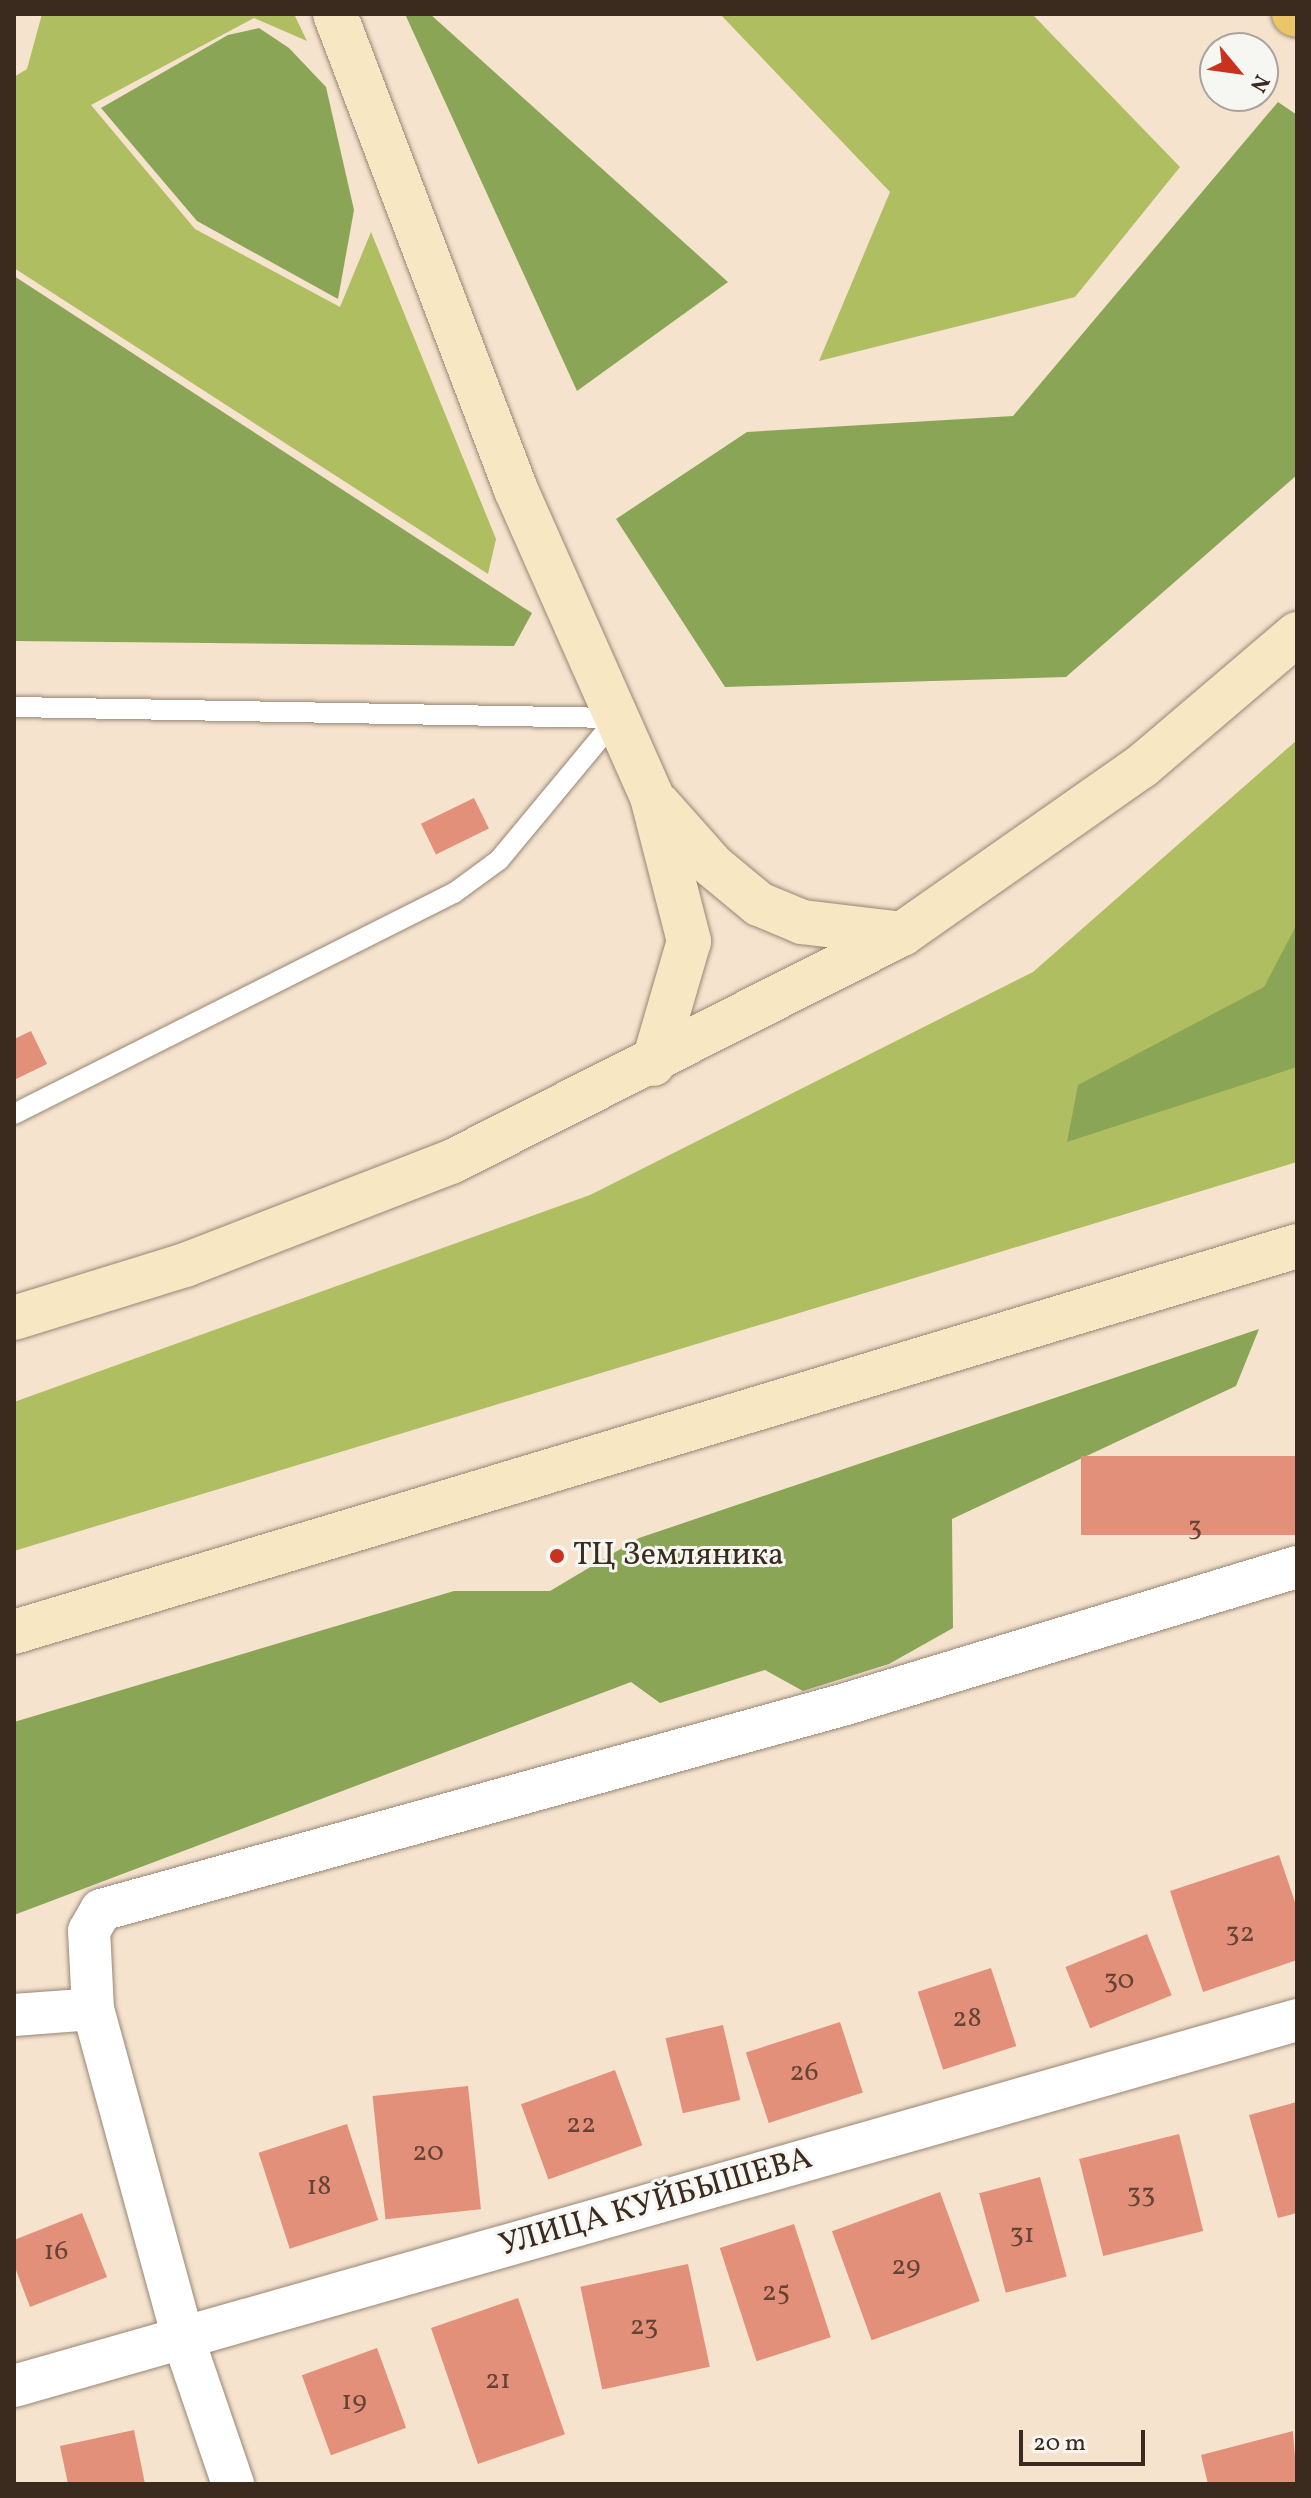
<!DOCTYPE html>
<html>
<head>
<meta charset="utf-8">
<style>
  body { margin:0 }
  #map { position:relative; width:1311px; height:2498px; overflow:hidden; background:#f5e3ce; font-family:Vollkorn,serif }
  div>[style] { position:absolute }
  .green>* { inset:0; background:#afbe60 }
  .forest>* { inset:0; background:#8ba556 }
  .building>* { inset:0; background:#e3907a; transform-origin:0 0 }
  .roads { filter:drop-shadow(0 0 2px #988676) drop-shadow(0 0 2px #988676) }
  .service>* { height:20px; margin:-10px; padding:0 10px; transform-origin:10px; border-radius:10px; background:#fff }
  .minor>* { height:42px; margin:-21px; padding:0 21px; transform-origin:21px; border-radius:21px; background:#fff }
  .secondary>* { height:44px; margin:-22px; padding:0 22px; transform-origin:22px; border-radius:22px; background:#f7e8c3 }
  .primary>* { height:44px; margin:-22px; padding:0 22px; transform-origin:22px; border-radius:22px; background:#ebc669 }
  .dots>* { width:22px; height:22px; translate:-50% -50%; box-sizing:border-box; border:4px solid #f6f6f2; border-radius:50% }
  span { translate:-50% -50%; white-space:nowrap; text-align:center; line-height:1.15; -webkit-text-stroke:6px #f6f6f2; paint-order:stroke }
  .number-label { font-size:28px; color:#654435 }
  .number-label span { -webkit-text-stroke-width:0 }
  .poi-label { font-size:32px; color:#3b2a1e }
  .left { translate:0 -50%; text-align:left }
  .street-label { font-size:32px; color:#3b2a1e }
  .frame { position:absolute; inset:0; border:16px solid #3b2a1e; pointer-events:none }
  .north { position:absolute; left:1199px; top:32px; width:80px; height:80px; box-sizing:border-box; background:#f6f6f2; border:2px solid #aba49d; border-radius:50%; rotate:119deg; font-size:22px; font-weight:700; line-height:32px; text-align:center; color:#3b2a1e }
  .north::after { content:''; display:block; margin:auto; width:28px; height:36px; background:#c8321e; clip-path:polygon(50% 0,100% 100%,50% 72%,0 100%) }
  .scale { position:absolute; left:1019px; top:2430px; width:126px; height:36px; box-sizing:border-box; border:4px solid #3b2a1e; border-top:0; padding-left:10px; font-size:24px; line-height:28px; white-space:nowrap; color:#3b2a1e; -webkit-text-stroke:6px #f6f6f2; paint-order:stroke }
</style>
</head>
<body>
<div id="map">
  <div class="green">
    <div style="clip-path:polygon(42px 14px,294px 14px,307px 41px,254px 18px,91px 105px,195px 229px,340px 307px,371px 232px,496px 539px,488px 574px,14px 268px,14px 77px,27px 69px)"></div>
    <div style="clip-path:polygon(720px 14px,1032px 14px,1180px 167px,1075px 297px,819px 361px,890px 192px)"></div>
    <div style="clip-path:polygon(1297px 740px,1297px 1162px,14px 1551px,14px 1402px,590px 1195px,1033px 972px)"></div>
  </div>
  <div class="forest">
    <div style="clip-path:polygon(405px 14px,430px 14px,728px 282px,577px 391px)"></div>
    <div style="clip-path:polygon(259px 28px,289px 48px,326px 87px,354px 210px,338px 299px,197px 221px,101px 108px,228px 35px)"></div>
    <div style="clip-path:polygon(1278px 102px,1297px 115px,1297px 475px,1066px 677px,725px 687px,616px 519px,747px 432px,1013px 416px)"></div>
    <div style="clip-path:polygon(14px 276px,532px 613px,514px 646px,14px 641px)"></div>
    <div style="clip-path:polygon(1297px 924px,1297px 1067px,1067px 1142px,1078px 1085px,1264px 987px)"></div>
    <div style="clip-path:polygon(1259px 1329px,1236px 1386px,952px 1519px,953px 1628px,889px 1664px,803px 1691px,765px 1670px,660px 1703px,631px 1682px,14px 1915px,14px 1722px,454px 1591px,550px 1591px,639px 1538px)"></div>
  </div>
  <div class="building">
    <div style="left:474px;top:798px;width:34px;height:59px;rotate:64deg"></div>
    <div style="clip-path:polygon(31px 1031px,47px 1064px,14px 1080px,14px 1039px)"></div>
    <div style="left:1297px;top:1456px;width:79px;height:216px;rotate:90deg"></div>
    <div style="clip-path:polygon(1279px 1855px,1297px 1908px,1297px 1960px,1203px 1992px,1170px 1891px)"></div>
    <div style="left:1147px;top:1934px;width:66px;height:88px;rotate:68deg"></div>
    <div style="left:991px;top:1968px;width:82px;height:77px;rotate:72deg"></div>
    <div style="left:840px;top:2022px;width:74px;height:99px;rotate:72deg"></div>
    <div style="left:723px;top:2025px;width:77px;height:59px;rotate:77deg"></div>
    <div style="left:615px;top:2070px;width:80px;height:100px;rotate:70deg"></div>
    <div style="left:468px;top:2086px;width:124px;height:96px;rotate:84deg"></div>
    <div style="clip-path:polygon(1297px 2102px,1297px 2213px,1278px 2218px,1249px 2115px)"></div>
    <div style="left:347px;top:2124px;width:101px;height:93px;rotate:72deg"></div>
    <div style="left:1179px;top:2134px;width:100px;height:103px;rotate:76deg"></div>
    <div style="left:1040px;top:2177px;width:103px;height:63px;rotate:75deg"></div>
    <div style="left:940px;top:2192px;width:116px;height:115px;rotate:70deg"></div>
    <div style="clip-path:polygon(82px 2213px,107px 2277px,30px 2307px,14px 2265px,14px 2240px)"></div>
    <div style="left:794px;top:2224px;width:119px;height:78px;rotate:72deg"></div>
    <div style="left:688px;top:2264px;width:105px;height:110px;rotate:78deg"></div>
    <div style="left:518px;top:2298px;width:144px;height:92px;rotate:71deg"></div>
    <div style="left:377px;top:2348px;width:85px;height:80px;rotate:70deg"></div>
    <div style="clip-path:polygon(134px 2430px,145px 2484px,68px 2484px,60px 2446px)"></div>
    <div style="clip-path:polygon(1293px 2431px,1297px 2484px,1208px 2484px,1201px 2455px)"></div>
  </div>
  <div class="roads">
    <div class="service">
      <div style="left:14px;top:707px;width:603px;rotate:1.05deg"></div>
      <div style="left:14px;top:1114px;width:492px;rotate:-26.7deg"></div>
      <div style="left:454px;top:893px;width:56px;rotate:-36.3deg"></div>
      <div style="left:499px;top:860px;width:185px;rotate:-50.3deg"></div>
    </div>
    <div class="minor">
      <div style="left:14px;top:2015px;width:79px;rotate:-4.3deg"></div>
      <div style="left:14px;top:2386px;width:1334px;rotate:-15.92deg"></div>
      <div style="left:233px;top:2484px;width:154px;rotate:-108.9deg"></div>
      <div style="left:183px;top:2338px;width:341px;rotate:-105.3deg"></div>
      <div style="left:93px;top:2009px;width:78px;rotate:-92.9deg"></div>
      <div style="left:89px;top:1931px;width:24px;rotate:-60deg"></div>
      <div style="left:101px;top:1910px;width:773px;rotate:-15.46deg"></div>
      <div style="left:846px;top:1704px;width:471px;rotate:-16.9deg"></div>
    </div>
    <div class="secondary">
      <div style="left:335px;top:14px;width:509px;rotate:69.18deg"></div>
      <div style="left:516px;top:490px;width:336px;rotate:66.1deg"></div>
      <div style="left:652px;top:797px;width:149px;rotate:75.6deg"></div>
      <div style="left:689px;top:941px;width:128px;rotate:106.3deg"></div>
      <div style="left:659px;top:805px;width:81px;rotate:48.5deg"></div>
      <div style="left:713px;top:866px;width:60px;rotate:39.6deg"></div>
      <div style="left:759px;top:904px;width:47px;rotate:22.7deg"></div>
      <div style="left:802px;top:922px;width:101px;rotate:6.8deg"></div>
      <div style="left:14px;top:1318px;width:179px;rotate:-17.2deg"></div>
      <div style="left:185px;top:1265px;width:285px;rotate:-21.2deg"></div>
      <div style="left:451px;top:1162px;width:505px;rotate:-26.82deg"></div>
      <div style="left:902px;top:934px;width:293px;rotate:-35deg"></div>
      <div style="left:1142px;top:766px;width:204px;rotate:-40.4deg"></div>
      <div style="left:14px;top:1632px;width:1340px;rotate:-16.74deg"></div>
    </div>
    <div class="primary">
      <div style="left:1294px;top:14px;width:3px;rotate:18deg"></div>
    </div>
  </div>
  <div class="dots">
    <div style="left:557px;top:1556px;background:#c8321e"></div>
  </div>
  <div class="number-label">
    <span style="left:1195px;top:1528px">3</span>
    <span style="left:1240px;top:1934px">32</span>
    <span style="left:1119px;top:1981px">30</span>
    <span style="left:967px;top:2019px">28</span>
    <span style="left:804px;top:2073px">26</span>
    <span style="left:581px;top:2125px">22</span>
    <span style="left:428px;top:2153px">20</span>
    <span style="left:319px;top:2187px">18</span>
    <span style="left:1141px;top:2195px">33</span>
    <span style="left:1022px;top:2235px">31</span>
    <span style="left:56px;top:2252px">16</span>
    <span style="left:906px;top:2267px">29</span>
    <span style="left:776px;top:2293px">25</span>
    <span style="left:644px;top:2327px">23</span>
    <span style="left:498px;top:2381px">21</span>
    <span style="left:354px;top:2402px">19</span>
  </div>
  <div class="poi-label">
    <span class="left" style="left:573px;top:1556px">ТЦ Земляника</span>
  </div>
  <div class="street-label">
    <span style="left:656px;top:2203px;rotate:-16deg">УЛИЦА КУЙБЫШЕВА</span>
  </div>
  <div class="frame"></div>
  <div class="north">N</div>
  <div class="scale">20 m</div>
</div>
</body>
</html>
